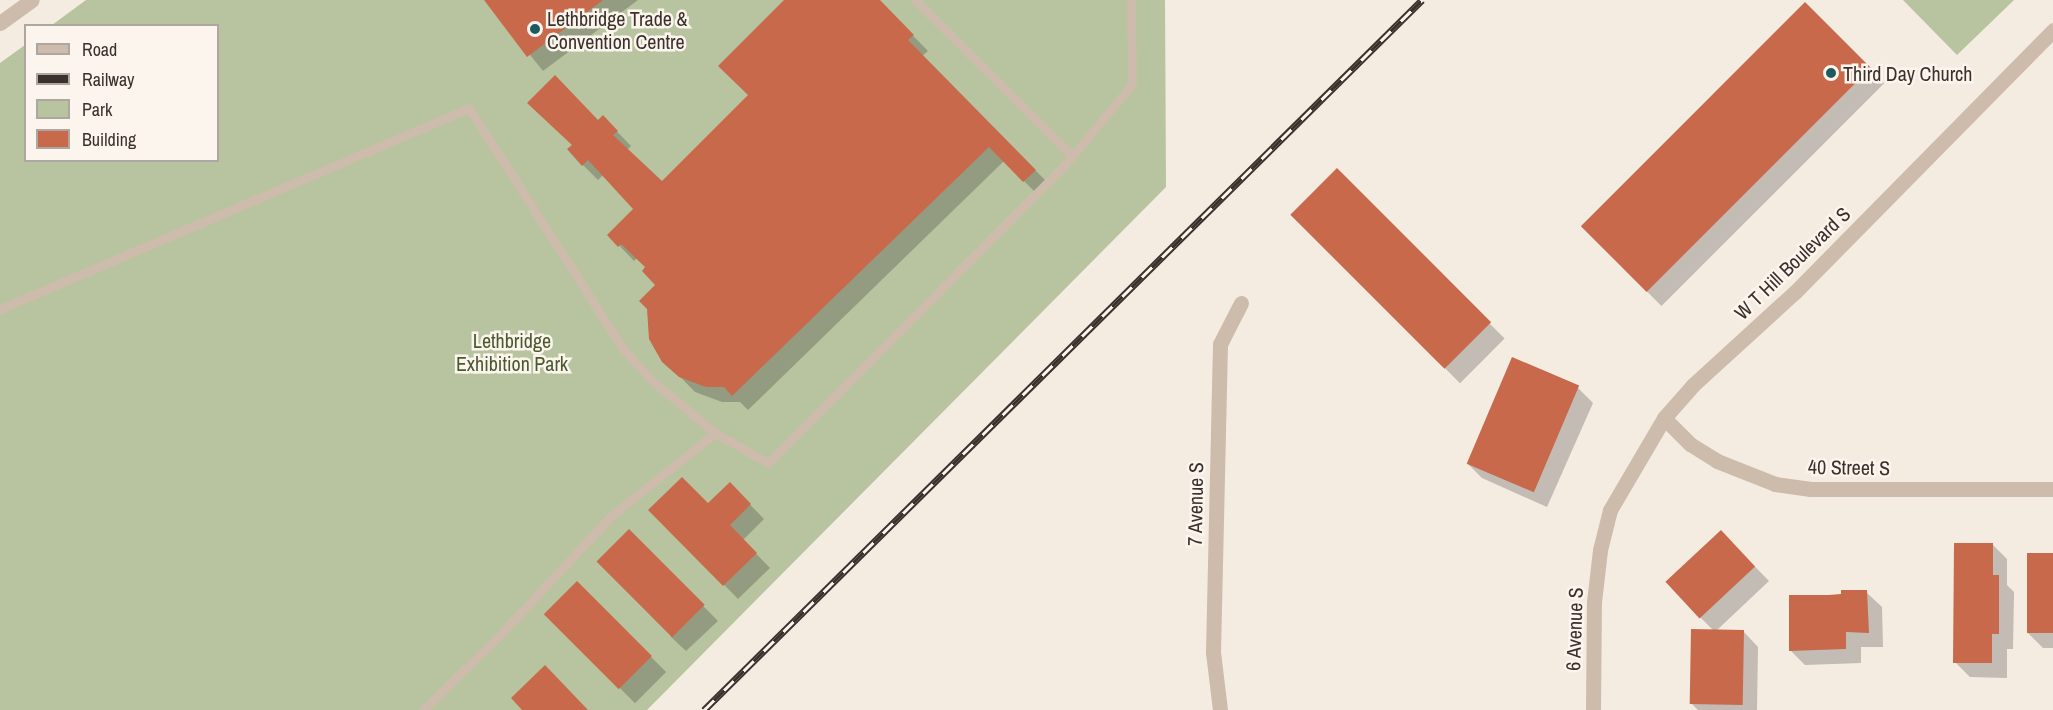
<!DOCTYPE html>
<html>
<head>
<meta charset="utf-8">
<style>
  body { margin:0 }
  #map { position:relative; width:2053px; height:710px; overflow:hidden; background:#f4ebe1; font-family:"Archivo Narrow",sans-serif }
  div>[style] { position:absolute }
  .green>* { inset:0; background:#b8c4a0 }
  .shadow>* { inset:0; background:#0003; transform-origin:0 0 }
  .building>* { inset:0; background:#c8694b; transform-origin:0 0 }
  .service>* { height:9px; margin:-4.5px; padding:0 4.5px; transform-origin:4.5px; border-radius:4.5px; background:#cdbbac }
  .minor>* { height:15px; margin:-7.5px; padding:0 7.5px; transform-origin:7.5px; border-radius:7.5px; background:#cdbbac }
  .tertiary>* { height:15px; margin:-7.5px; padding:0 7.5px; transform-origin:7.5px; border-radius:7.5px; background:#cdbbac }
  .rail>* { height:7px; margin-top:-3.5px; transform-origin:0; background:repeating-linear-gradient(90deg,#fbf5ee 0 14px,#3b302b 0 28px); box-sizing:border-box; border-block:2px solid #3b302b }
  .dots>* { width:16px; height:16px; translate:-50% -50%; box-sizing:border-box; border:3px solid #fbf5ee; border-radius:50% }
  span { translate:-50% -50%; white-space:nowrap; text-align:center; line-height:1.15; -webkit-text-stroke:5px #fbf5ee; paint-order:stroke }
  .poi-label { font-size:20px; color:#3b302b }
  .left { translate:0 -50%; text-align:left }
  .street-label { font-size:20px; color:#3b302b }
  .park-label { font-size:20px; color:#4a5a2e }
  .legend { position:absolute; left:24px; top:24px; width:195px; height:138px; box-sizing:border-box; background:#fbf5ee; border:2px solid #aea6a0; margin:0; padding:8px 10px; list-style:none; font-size:18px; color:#3b302b }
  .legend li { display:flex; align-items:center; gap:12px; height:30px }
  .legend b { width:30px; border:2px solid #aea6a0 }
</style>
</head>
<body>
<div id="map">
  <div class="green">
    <div style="clip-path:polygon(86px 0,1165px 0,1166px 187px,647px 710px,0 710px,0 63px,25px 45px,26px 160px,218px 160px,218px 26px,52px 25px)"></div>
    <div style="clip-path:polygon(1903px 0,2014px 0,1957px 55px)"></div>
  </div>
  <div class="shadow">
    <div style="clip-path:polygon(486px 0,638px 0,543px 71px)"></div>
    <div style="clip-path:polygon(786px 0,878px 0,928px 51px,922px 56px,1050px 185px,1039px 196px,1004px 161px,748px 410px,740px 402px,722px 402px,695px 392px,657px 353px,657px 285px,647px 267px,637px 258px,634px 261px,609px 235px,635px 209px,603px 175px,598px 180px,583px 165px,603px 117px,631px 146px,627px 150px,662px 183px,750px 95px)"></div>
    <div style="left:1805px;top:4px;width:112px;height:315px;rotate:45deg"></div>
    <div style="left:1337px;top:171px;width:237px;height:63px;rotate:45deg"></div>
    <div style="clip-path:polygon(1578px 388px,1593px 403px,1547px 507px,1482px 478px,1467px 463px)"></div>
    <div style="clip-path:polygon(730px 484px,764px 519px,743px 540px,770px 568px,738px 599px,651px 510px,709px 505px)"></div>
    <div style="clip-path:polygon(629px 531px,718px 621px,686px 651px,671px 637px)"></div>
    <div style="clip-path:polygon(1721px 532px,1769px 581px,1716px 631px,1743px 631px,1758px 647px,1757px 710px,1698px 710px,1692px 704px,1714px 631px,1700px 617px)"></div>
    <div style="clip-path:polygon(1992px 544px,2007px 559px,2007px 585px,2014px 592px,2013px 649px,2007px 649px,2007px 678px,1970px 677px,1955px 662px)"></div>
    <div style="clip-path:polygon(2053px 555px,2053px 648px,2043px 648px,2028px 633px)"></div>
    <div style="left:577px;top:583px;width:126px;height:44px;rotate:45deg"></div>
    <div style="clip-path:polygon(1866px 592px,1882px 607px,1883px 647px,1861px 647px,1861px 663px,1805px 665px,1790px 650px,1829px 597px)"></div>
  </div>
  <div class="building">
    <div style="clip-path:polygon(484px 0,603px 0,527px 57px)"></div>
    <div style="clip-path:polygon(784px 0,880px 0,914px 35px,908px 40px,1036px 170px,1023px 182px,989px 147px,732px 396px,724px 387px,706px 387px,679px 377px,662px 362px,649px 339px,647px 309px,639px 301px,655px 285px,642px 271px,645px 267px,621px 244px,618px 247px,607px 235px,633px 209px,588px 160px,582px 166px,567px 149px,572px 145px,527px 103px,555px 75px,598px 120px,603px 115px,618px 131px,613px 135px,662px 181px,748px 95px,718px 66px)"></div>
    <div style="left:1805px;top:2px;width:93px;height:317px;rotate:45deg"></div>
    <div style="left:1337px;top:168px;width:218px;height:66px;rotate:45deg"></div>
    <div style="left:1512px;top:357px;width:73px;height:116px;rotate:23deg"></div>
    <div style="clip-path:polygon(682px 477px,708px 503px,730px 482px,751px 504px,730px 525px,757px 553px,723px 586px,648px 510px)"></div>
    <div style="left:629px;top:529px;width:107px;height:46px;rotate:45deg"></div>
    <div style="left:1721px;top:530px;width:50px;height:76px;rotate:47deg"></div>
    <div style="clip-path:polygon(1954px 543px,1993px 543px,1993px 575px,1999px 575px,1999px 634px,1992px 634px,1992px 663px,1953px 663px)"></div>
    <div style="left:2027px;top:553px;width:26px;height:80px"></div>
    <div style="left:577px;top:581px;width:106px;height:47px;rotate:45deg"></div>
    <div style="clip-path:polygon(1841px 590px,1867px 590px,1869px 633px,1846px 632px,1846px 649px,1789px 651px,1789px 595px,1829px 595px,1841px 594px)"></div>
    <div style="left:1691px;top:629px;width:53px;height:75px;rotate:1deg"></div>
    <div style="clip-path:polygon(545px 665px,588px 710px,522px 710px,511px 698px)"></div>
  </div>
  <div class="service">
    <div style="left:915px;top:0;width:221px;rotate:44.8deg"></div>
    <div style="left:0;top:309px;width:510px;rotate:-23.2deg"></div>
    <div style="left:469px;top:108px;width:287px;rotate:57.4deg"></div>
    <div style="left:624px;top:350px;width:39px;rotate:48deg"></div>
    <div style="left:650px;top:379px;width:85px;rotate:39.7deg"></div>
    <div style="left:715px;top:433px;width:61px;rotate:29.5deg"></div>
    <div style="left:768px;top:463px;width:421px;rotate:-45.1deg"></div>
    <div style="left:1065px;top:165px;width:105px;rotate:-50.4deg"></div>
    <div style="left:1132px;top:84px;width:84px;rotate:-90.7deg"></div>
    <div style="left:423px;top:710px;width:105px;rotate:-44.2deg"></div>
    <div style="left:498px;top:637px;width:166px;rotate:-47deg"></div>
    <div style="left:611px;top:516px;width:133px;rotate:-38.6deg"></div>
  </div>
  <div class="minor">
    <div style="left:1664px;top:418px;width:37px;rotate:45deg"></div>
    <div style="left:1690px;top:444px;width:32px;rotate:32deg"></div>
    <div style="left:1717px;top:461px;width:62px;rotate:21.6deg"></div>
    <div style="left:1775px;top:484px;width:36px;rotate:8deg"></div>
    <div style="left:1811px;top:489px;width:242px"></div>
    <div style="left:1220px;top:710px;width:58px;rotate:-96.9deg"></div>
    <div style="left:1213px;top:652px;width:308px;rotate:-88.7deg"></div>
    <div style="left:1220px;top:344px;width:46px;rotate:-62.9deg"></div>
  </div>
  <div class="tertiary">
    <div style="left:0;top:23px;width:39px;rotate:-36deg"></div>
    <div style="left:1593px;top:710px;width:108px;rotate:-89.5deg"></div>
    <div style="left:1594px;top:602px;width:52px;rotate:-83.4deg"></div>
    <div style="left:1600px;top:550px;width:41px;rotate:-76deg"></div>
    <div style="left:1610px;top:510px;width:107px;rotate:-59.6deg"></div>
    <div style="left:1664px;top:418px;width:44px;rotate:-48.7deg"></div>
    <div style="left:1693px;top:385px;width:138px;rotate:-42.4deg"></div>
    <div style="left:1795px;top:292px;width:368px;rotate:-45.4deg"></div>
  </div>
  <div class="rail">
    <div style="left:704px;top:710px;width:1010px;rotate:-44.68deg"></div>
  </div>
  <div class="dots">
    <div style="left:535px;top:29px;background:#1f5a5e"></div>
    <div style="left:1831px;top:73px;background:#1f5a5e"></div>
  </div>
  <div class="poi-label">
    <span class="left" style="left:547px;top:30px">Lethbridge Trade &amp;<br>Convention Centre</span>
    <span class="left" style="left:1843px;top:73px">Third Day Church</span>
  </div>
  <div class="street-label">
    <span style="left:1792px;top:263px;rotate:-44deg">W T Hill Boulevard S</span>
    <span style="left:1849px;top:467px;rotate:1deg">40 Street S</span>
    <span style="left:1195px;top:504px;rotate:-89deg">7 Avenue S</span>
    <span style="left:1574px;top:629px;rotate:-88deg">6 Avenue S</span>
  </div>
  <div class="park-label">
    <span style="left:512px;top:352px">Lethbridge<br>Exhibition Park</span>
  </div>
  <ul class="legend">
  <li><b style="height:8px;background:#cdbbac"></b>Road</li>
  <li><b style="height:8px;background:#3b302b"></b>Railway</li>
  <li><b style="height:16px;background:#b8c4a0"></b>Park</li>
  <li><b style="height:16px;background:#c8694b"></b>Building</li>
  </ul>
</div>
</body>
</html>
